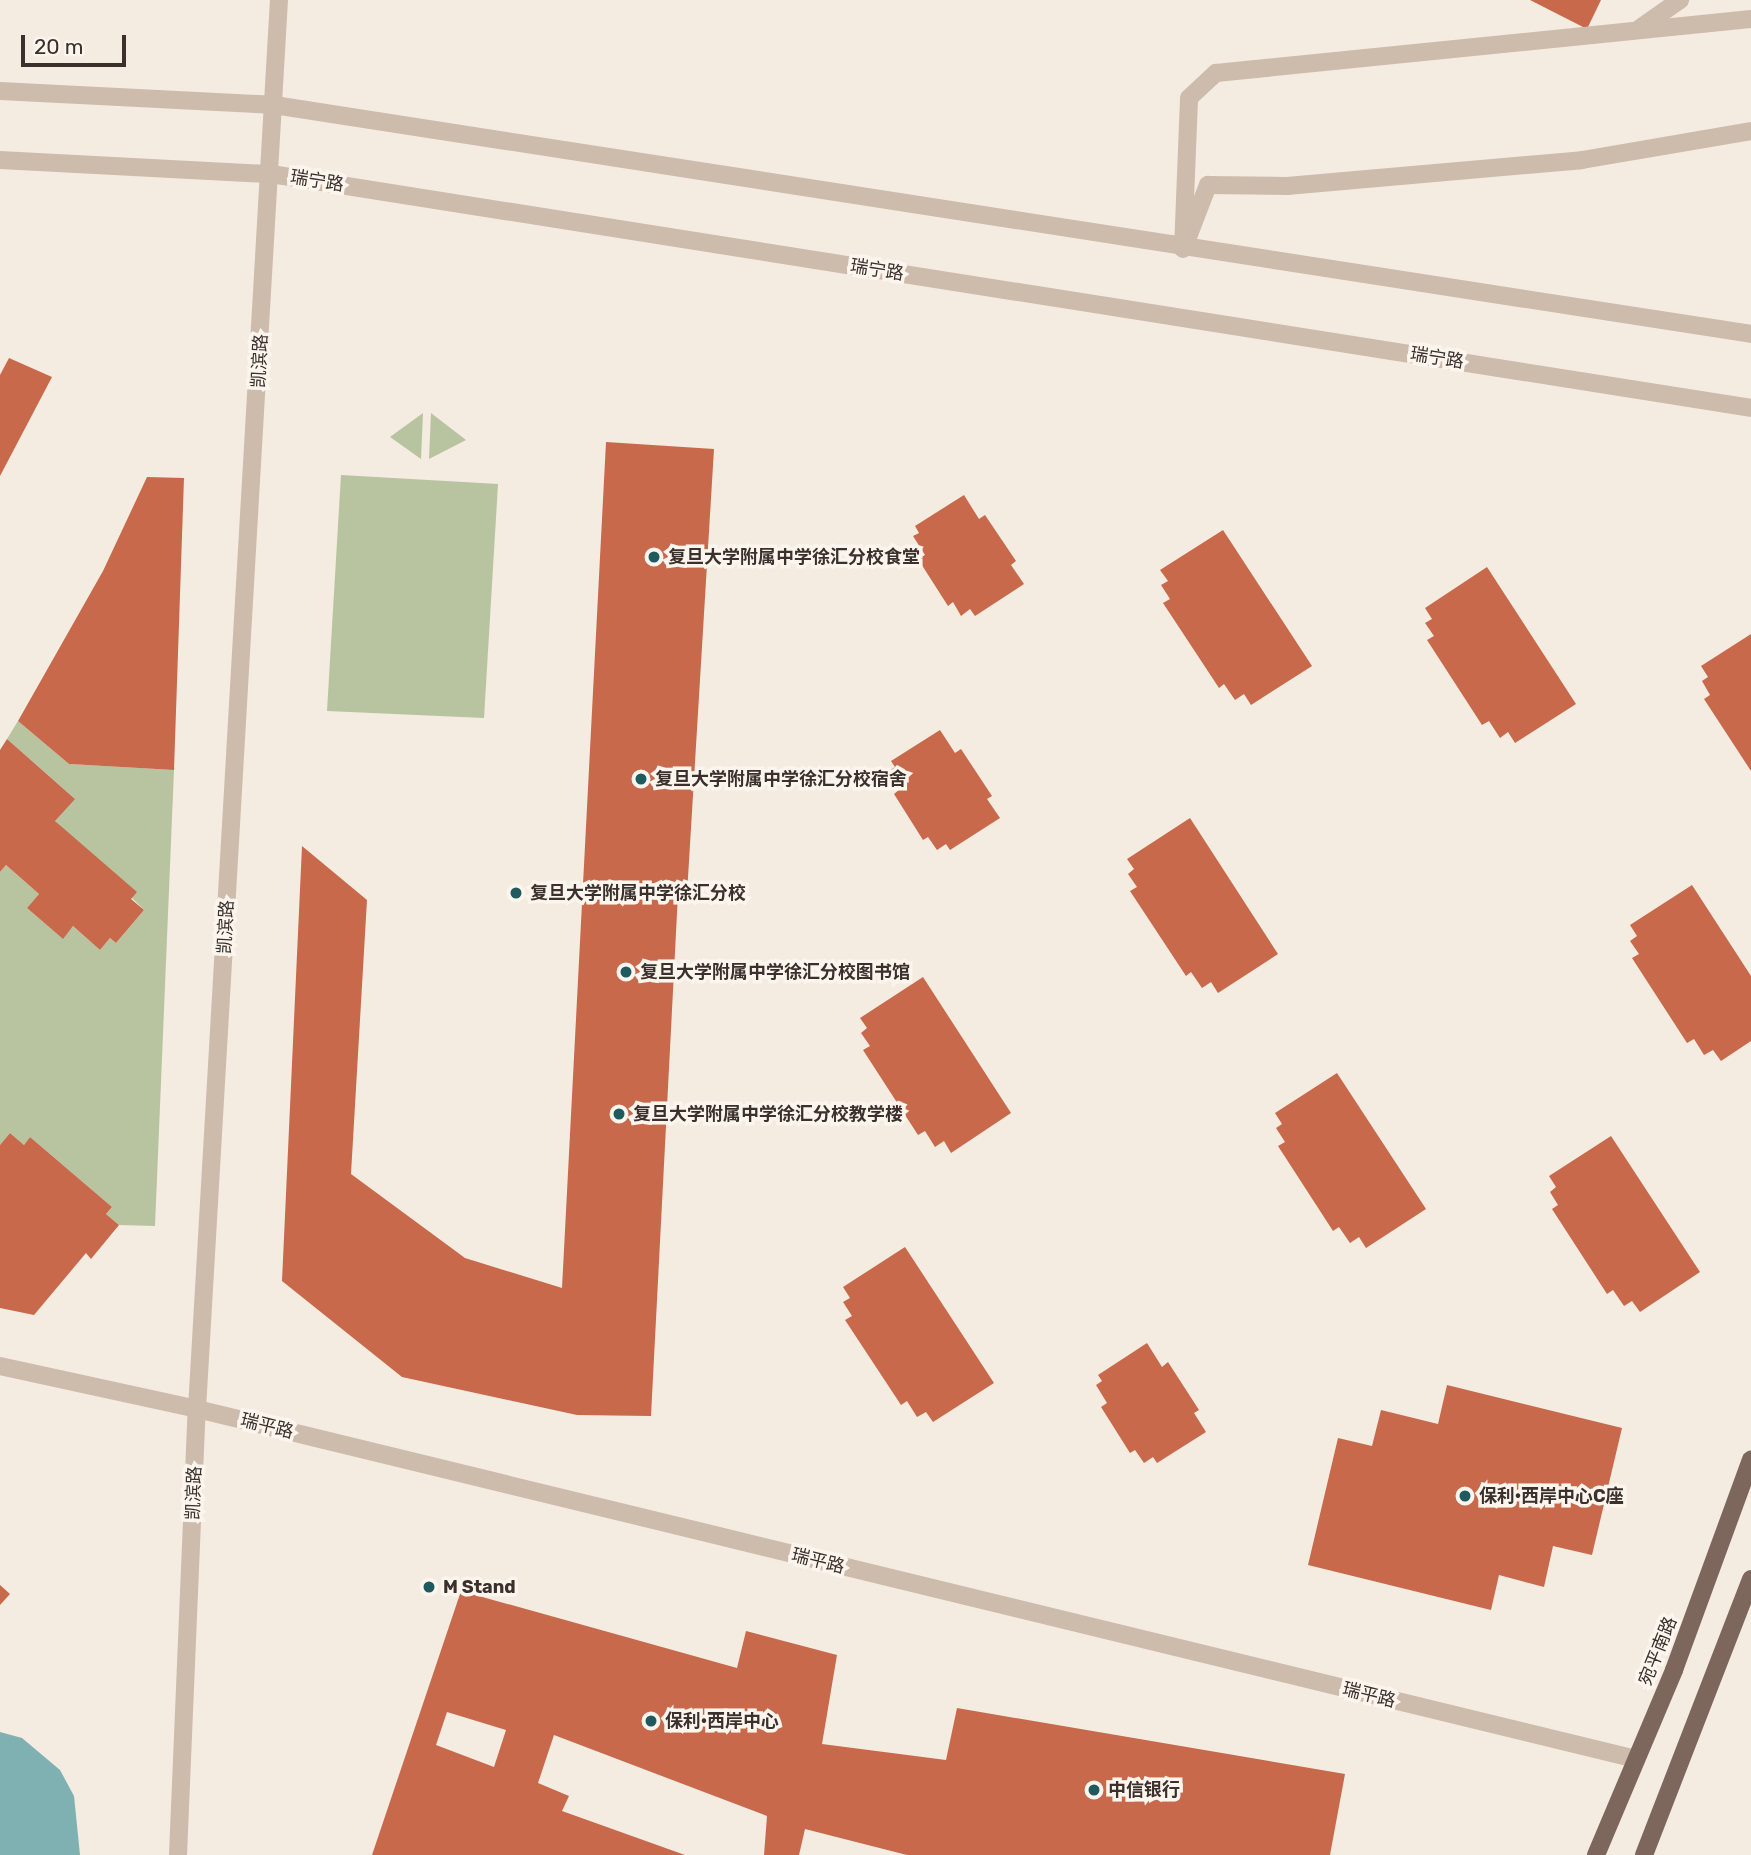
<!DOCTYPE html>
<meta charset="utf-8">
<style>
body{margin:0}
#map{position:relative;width:1751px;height:1855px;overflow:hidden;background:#f4ebe1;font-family:Rubik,"Noto Sans SC",sans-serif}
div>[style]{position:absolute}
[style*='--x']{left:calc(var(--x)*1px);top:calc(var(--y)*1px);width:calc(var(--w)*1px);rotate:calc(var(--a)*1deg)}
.green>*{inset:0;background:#b8c4a0}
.water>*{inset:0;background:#7fb0b2}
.building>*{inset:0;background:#c8694b}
.minor>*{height:18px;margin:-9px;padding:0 9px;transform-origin:9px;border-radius:9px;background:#cdbbac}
.major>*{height:18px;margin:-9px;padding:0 9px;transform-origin:9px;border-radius:9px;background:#7d675c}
.dots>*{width:19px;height:19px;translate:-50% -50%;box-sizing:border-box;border:4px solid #fbf5ee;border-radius:50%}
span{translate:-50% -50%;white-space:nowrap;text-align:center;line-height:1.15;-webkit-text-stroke:7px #fbf5ee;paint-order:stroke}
.street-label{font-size:18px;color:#3b302b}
.poi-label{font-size:18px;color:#3b302b;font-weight:700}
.left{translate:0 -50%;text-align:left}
.scale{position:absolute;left:21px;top:35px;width:105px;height:32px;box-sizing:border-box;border:4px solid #3b302b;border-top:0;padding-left:9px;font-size:21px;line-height:24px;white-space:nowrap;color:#3b302b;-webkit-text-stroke:5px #fbf5ee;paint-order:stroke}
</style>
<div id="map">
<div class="green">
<i style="clip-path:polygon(423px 413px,421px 459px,390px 437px)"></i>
<i style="clip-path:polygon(431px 413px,466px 440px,429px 459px)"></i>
<i style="clip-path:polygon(341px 475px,498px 484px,484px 718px,327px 711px)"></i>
<i style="clip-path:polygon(18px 721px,69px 764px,174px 770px,155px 1226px,119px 1225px,106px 1214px,112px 1207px,30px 1137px,24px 1145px,10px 1133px,0 1145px,0 872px,6px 865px,39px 894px,27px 908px,62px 938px,73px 926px,100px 950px,110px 938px,116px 943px,144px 910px,55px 821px,74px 798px,7px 739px)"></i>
</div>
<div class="water">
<i style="clip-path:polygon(0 1732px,22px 1738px,60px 1770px,74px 1796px,80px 1855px,0 1855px)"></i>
</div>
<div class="building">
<i style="clip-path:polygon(1530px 0,1601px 0,1587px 29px)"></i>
<i style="clip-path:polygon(9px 358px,52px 377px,0 476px,0 375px)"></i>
<i style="clip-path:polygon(606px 442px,714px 449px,687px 894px,678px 894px,651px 1416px,577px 1415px,402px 1377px,282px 1281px,302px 846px,367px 900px,351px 1174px,465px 1258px,562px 1288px)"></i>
<i style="clip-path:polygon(147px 477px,184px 478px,174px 770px,69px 764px,18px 721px,103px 571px)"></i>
<i style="clip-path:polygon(964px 495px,979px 519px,985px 515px,1016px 561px,1011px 565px,1024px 584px,975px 616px,970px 609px,961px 616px,953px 602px,948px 606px,918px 559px,925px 555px,913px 536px,919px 533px,915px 526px)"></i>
<i style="clip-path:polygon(1223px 530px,1312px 666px,1251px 705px,1244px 694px,1235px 700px,1224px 684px,1219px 688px,1163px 603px,1170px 599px,1161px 585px,1168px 581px,1160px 570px)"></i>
<i style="clip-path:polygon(1487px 567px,1576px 704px,1515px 743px,1508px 732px,1500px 738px,1489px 721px,1482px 725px,1427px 640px,1434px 636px,1425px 623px,1432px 619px,1425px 608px)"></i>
<i style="clip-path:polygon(1751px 634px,1751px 771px,1704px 699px,1710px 695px,1702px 681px,1708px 677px,1701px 666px)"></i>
<i style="clip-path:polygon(940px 730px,955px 753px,961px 749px,992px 796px,987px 799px,1000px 818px,950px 850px,946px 844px,937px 850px,928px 837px,923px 840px,894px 794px,900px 789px,889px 771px,895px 767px,891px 761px)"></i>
<i style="clip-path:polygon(7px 739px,75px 799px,55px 821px,137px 892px,131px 899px,144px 910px,116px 943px,110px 938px,100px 950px,73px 926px,63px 939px,27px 908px,39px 894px,6px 865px,0 872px,0 750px)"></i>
<i style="clip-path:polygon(1190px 818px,1278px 954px,1218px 993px,1211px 982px,1202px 988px,1191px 972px,1186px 976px,1130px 891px,1137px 887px,1128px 874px,1134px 869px,1127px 859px)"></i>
<i style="clip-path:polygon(1692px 885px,1751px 976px,1751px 1041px,1721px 1061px,1713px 1050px,1704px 1055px,1694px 1039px,1687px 1043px,1632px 958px,1639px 954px,1630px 941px,1637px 936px,1630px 925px)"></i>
<i style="clip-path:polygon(923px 977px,1011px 1113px,951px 1153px,944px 1141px,935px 1147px,925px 1131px,918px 1135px,863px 1050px,870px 1046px,861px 1033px,867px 1028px,860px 1018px)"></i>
<i style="clip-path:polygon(1337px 1073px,1426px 1209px,1366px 1248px,1359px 1237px,1350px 1243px,1339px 1227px,1333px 1231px,1278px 1146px,1285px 1142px,1276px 1128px,1282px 1124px,1275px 1113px)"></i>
<i style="clip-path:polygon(10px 1133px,24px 1145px,30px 1137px,112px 1207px,106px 1214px,119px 1225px,91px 1259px,86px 1253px,34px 1315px,0 1308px,0 1145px)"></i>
<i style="clip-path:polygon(1611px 1136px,1700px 1272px,1640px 1312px,1632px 1301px,1624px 1306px,1613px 1290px,1607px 1294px,1552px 1209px,1558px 1205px,1550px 1192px,1556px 1187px,1549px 1176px)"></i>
<i style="clip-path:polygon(905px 1247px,994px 1383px,933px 1422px,926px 1412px,917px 1417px,907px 1401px,901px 1405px,845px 1320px,852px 1316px,843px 1302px,850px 1298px,843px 1287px)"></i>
<i style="clip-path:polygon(1147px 1343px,1162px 1367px,1168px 1362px,1199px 1410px,1194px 1413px,1206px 1432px,1157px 1463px,1153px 1457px,1144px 1463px,1135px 1450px,1130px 1453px,1101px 1407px,1107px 1403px,1096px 1385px,1102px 1381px,1098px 1375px)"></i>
<i style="clip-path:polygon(1447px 1385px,1622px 1428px,1592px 1555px,1553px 1546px,1544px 1587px,1499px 1575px,1491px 1610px,1308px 1565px,1338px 1438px,1372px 1446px,1381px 1410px,1438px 1424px)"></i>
<i style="clip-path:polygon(0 1585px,10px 1594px,0 1605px)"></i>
<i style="clip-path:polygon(evenodd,461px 1591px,737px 1668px,746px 1631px,837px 1655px,822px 1744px,946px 1760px,957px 1708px,1345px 1774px,1330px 1855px,907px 1855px,805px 1829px,799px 1855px,764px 1855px,767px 1816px,554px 1735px,538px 1783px,569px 1796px,562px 1811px,685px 1855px,372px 1855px,461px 1591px,447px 1712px,506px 1730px,494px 1767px,436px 1745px,447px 1712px)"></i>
</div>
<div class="minor">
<i style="--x:1640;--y:28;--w:49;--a:-35"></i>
<i style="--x:0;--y:91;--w:274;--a:2.9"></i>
<i style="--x:274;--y:105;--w:1495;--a:8.81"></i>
<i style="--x:0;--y:160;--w:271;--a:3"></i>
<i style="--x:271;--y:174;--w:1498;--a:8.98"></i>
<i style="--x:1188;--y:237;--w:56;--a:-69"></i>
<i style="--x:1208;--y:185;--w:79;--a:0.7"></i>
<i style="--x:1287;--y:186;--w:296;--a:-5"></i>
<i style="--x:1582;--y:160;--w:171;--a:-9.7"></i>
<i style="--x:1183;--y:249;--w:151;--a:-87.7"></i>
<i style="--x:1189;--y:98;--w:37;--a:-43"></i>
<i style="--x:1216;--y:73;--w:538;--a:-5.76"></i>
<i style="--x:0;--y:1366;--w:202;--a:12.3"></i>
<i style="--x:197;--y:1409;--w:1481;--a:13.67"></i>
<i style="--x:178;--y:1855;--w:446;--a:-87.6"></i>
<i style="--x:197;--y:1409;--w:1411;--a:-86.67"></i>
</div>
<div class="major">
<i style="--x:1596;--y:1855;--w:201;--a:-67.1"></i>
<i style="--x:1674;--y:1670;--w:224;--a:-69.9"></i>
<i style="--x:1644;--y:1855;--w:296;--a:-68.8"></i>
</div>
<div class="dots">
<i style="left:654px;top:557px;background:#1f5a5e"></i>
<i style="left:641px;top:779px;background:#1f5a5e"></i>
<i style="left:516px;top:893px;background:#1f5a5e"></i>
<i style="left:626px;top:972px;background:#1f5a5e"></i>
<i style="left:619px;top:1114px;background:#1f5a5e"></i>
<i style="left:1465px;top:1496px;background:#1f5a5e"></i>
<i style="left:429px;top:1587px;background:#1f5a5e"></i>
<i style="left:651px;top:1721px;background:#1f5a5e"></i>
<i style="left:1094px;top:1790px;background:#1f5a5e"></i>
</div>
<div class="street-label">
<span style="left:317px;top:181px;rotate:9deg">瑞宁路</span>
<span style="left:877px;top:270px;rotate:9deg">瑞宁路</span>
<span style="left:1437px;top:358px;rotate:9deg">瑞宁路</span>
<span style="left:260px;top:361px;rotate:-87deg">凯滨路</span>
<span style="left:226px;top:927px;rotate:-87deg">凯滨路</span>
<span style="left:267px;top:1426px;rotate:14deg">瑞平路</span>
<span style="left:194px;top:1493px;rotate:-88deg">凯滨路</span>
<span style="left:818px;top:1561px;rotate:14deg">瑞平路</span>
<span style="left:1658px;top:1651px;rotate:-68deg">宛平南路</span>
<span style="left:1369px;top:1695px;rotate:14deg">瑞平路</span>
</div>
<div class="poi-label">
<span class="left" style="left:668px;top:557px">复旦大学附属中学徐汇分校食堂</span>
<span class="left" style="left:655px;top:779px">复旦大学附属中学徐汇分校宿舍</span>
<span class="left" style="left:530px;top:893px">复旦大学附属中学徐汇分校</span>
<span class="left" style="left:640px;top:972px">复旦大学附属中学徐汇分校图书馆</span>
<span class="left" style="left:633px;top:1114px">复旦大学附属中学徐汇分校教学楼</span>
<span class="left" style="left:1479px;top:1496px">保利·西岸中心C座</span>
<span class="left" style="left:443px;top:1587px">M Stand</span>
<span class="left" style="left:665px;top:1721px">保利·西岸中心</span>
<span class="left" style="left:1108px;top:1790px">中信银行</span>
</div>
<div class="scale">20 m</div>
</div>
